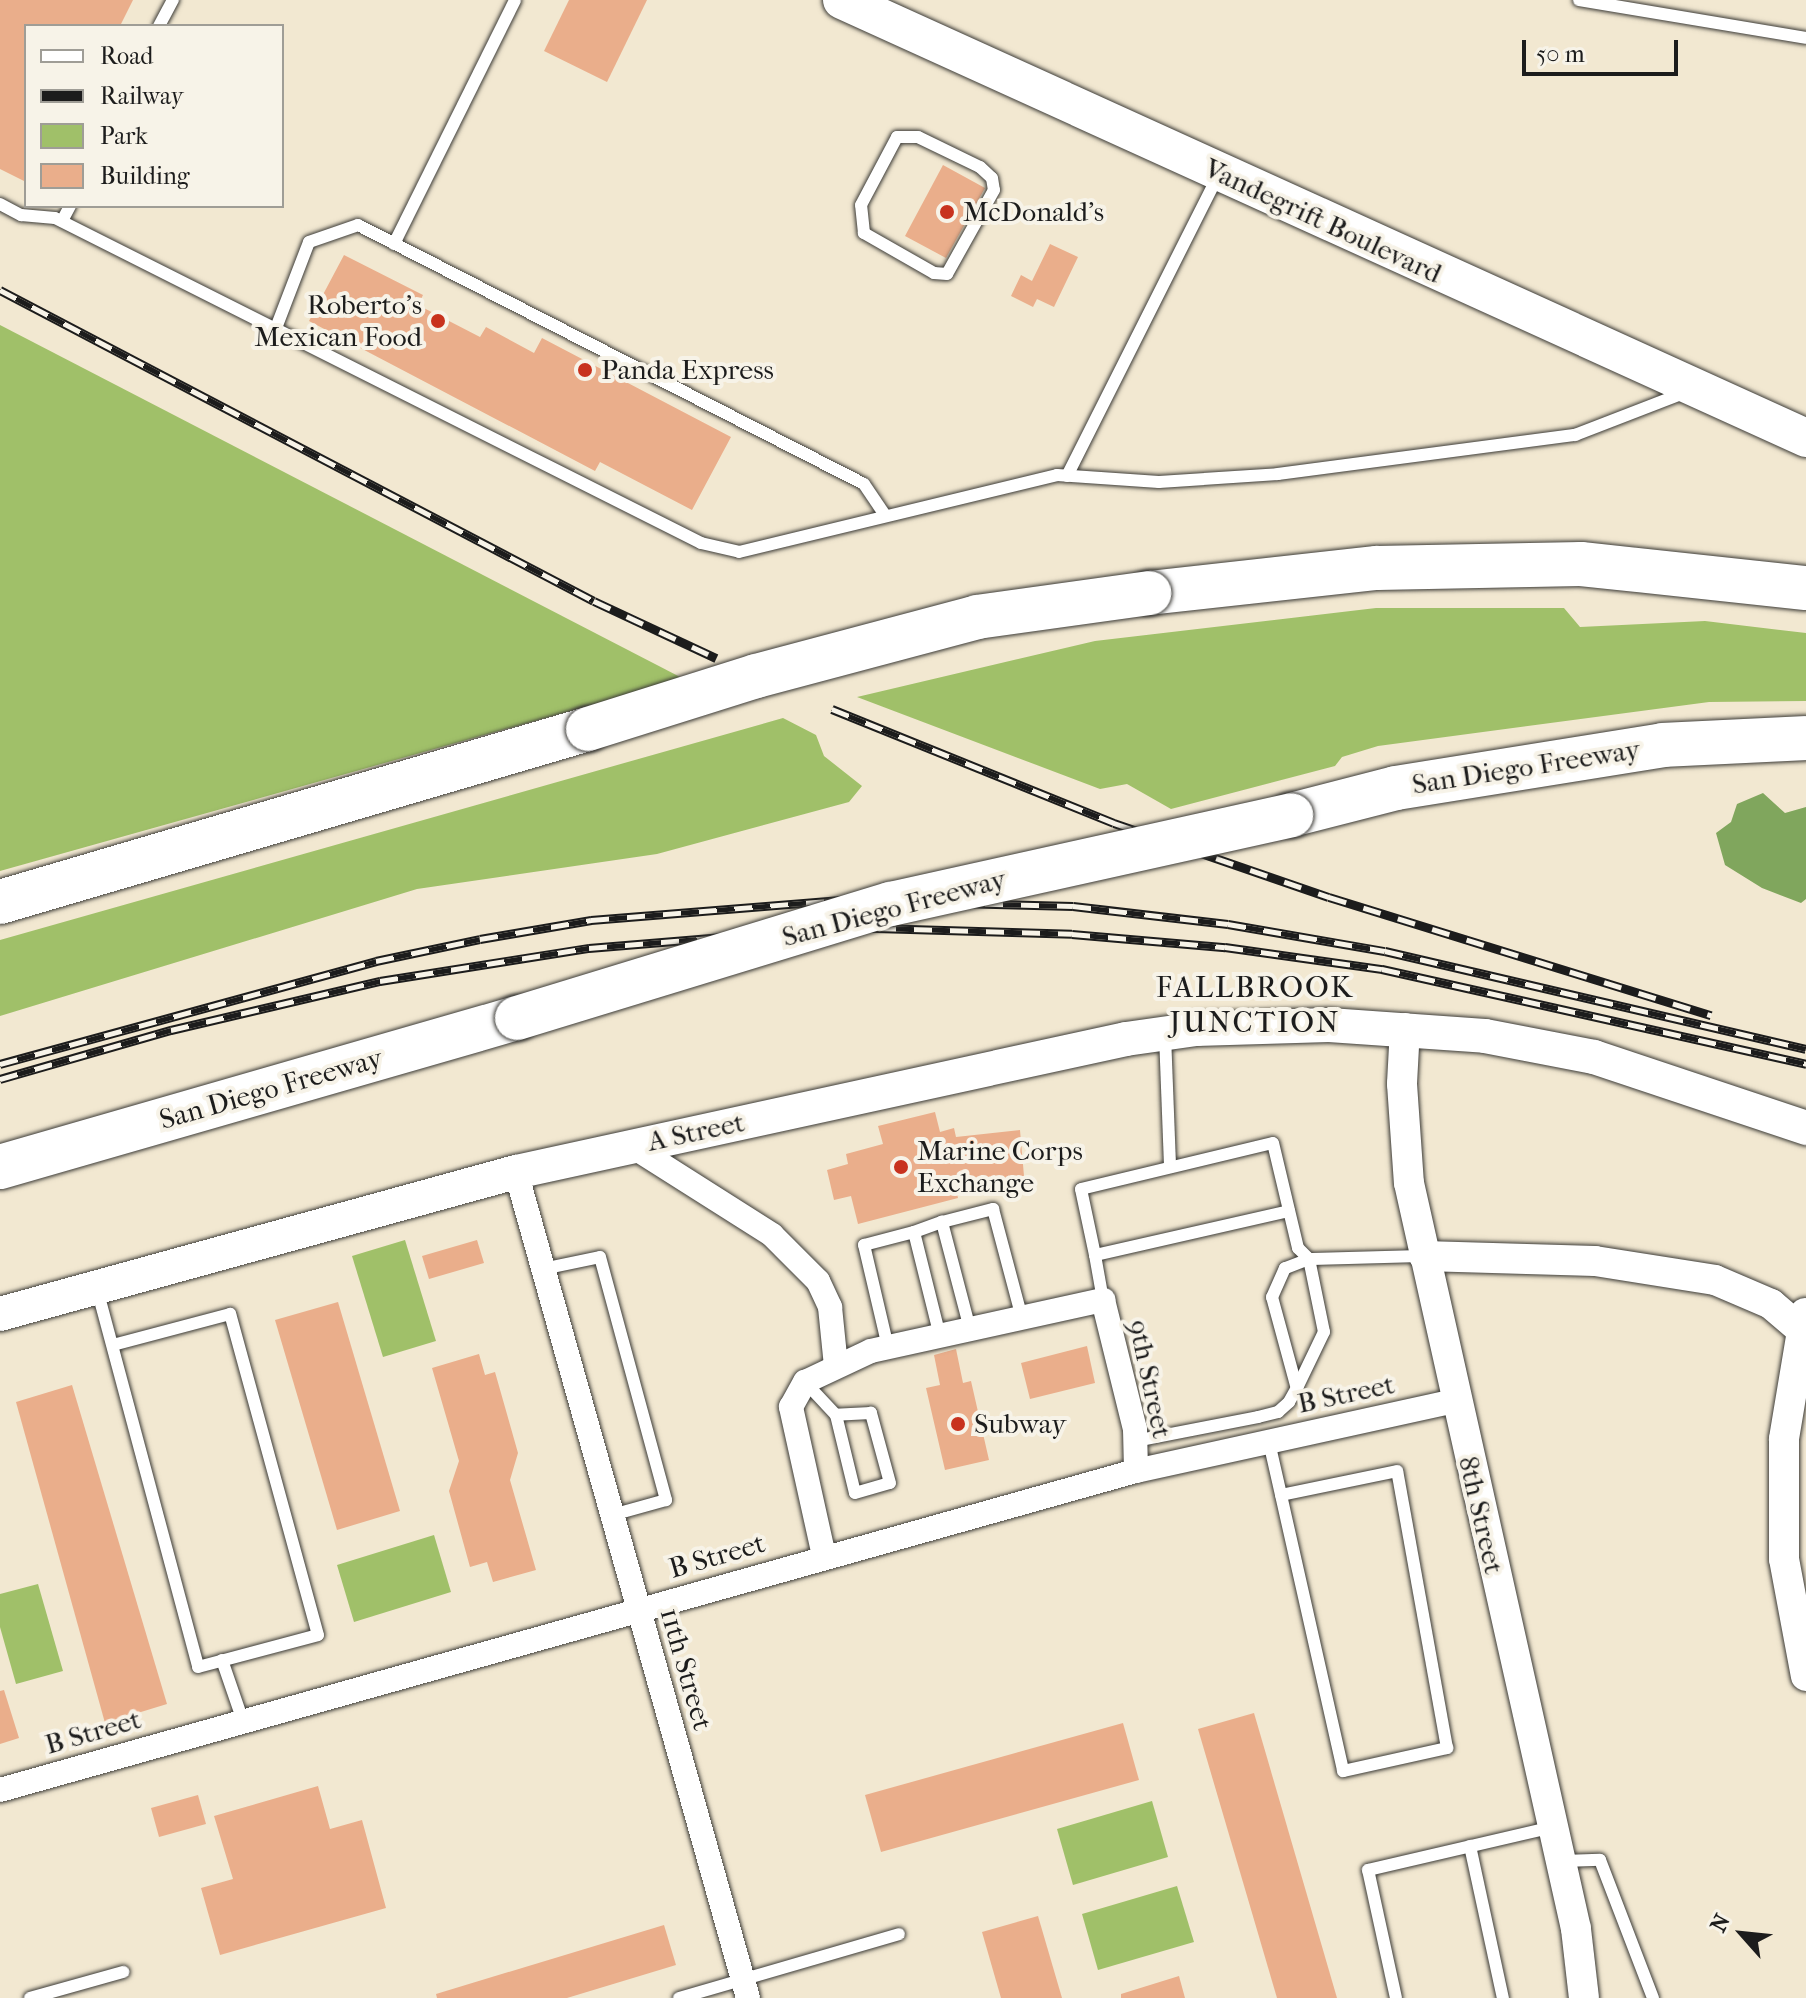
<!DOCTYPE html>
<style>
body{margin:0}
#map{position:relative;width:1806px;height:1998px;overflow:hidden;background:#f2e8d1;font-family:"IM FELL French Canon",serif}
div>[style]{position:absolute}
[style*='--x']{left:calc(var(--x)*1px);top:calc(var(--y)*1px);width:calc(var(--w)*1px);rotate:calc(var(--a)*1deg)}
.green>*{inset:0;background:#a0c069}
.forest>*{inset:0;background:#80a65d}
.building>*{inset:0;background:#eaae8b}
.roads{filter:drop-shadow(0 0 2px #3c3b37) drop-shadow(0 0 2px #3c3b37)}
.service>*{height:12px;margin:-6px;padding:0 6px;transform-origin:6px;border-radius:6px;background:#fff}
.minor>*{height:24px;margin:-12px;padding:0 12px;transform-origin:12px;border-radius:12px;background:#fff}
.tertiary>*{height:30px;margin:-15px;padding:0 15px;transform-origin:15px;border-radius:15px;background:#fff}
.secondary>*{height:34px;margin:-17px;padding:0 17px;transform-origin:17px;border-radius:17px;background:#fff}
.primary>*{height:38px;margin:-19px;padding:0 19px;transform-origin:19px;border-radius:19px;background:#fff}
.motorway>*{height:44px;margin:-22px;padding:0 22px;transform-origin:22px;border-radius:22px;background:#fff}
.rail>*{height:9px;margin-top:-4.5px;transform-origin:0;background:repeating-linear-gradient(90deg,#f7f3e8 0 18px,#1c1c1c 0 36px);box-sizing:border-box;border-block:2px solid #1c1c1c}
.bridges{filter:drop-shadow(0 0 2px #3c3b37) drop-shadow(0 0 2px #3c3b37)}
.motorway-bridge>*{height:44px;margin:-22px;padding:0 22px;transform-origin:22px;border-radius:22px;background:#fff}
.dots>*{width:22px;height:22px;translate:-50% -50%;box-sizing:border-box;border:4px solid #f7f3e8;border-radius:50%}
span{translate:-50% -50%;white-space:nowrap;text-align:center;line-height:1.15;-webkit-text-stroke:8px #f7f3e8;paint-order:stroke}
.poi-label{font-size:28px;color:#1c1c1c}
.left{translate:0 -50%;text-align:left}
.right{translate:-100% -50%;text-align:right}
.street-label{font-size:28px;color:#1c1c1c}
.neighbourhood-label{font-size:30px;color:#1c1c1c;letter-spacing:2px}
.legend{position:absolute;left:24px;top:24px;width:260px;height:184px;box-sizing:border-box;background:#f7f3e8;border:2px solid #9f9d96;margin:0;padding:10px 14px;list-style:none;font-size:24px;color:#1c1c1c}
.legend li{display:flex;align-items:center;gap:16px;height:40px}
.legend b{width:40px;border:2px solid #9f9d96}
.north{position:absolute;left:1702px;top:1894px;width:80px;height:80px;-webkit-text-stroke:6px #f7f3e8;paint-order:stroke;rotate:297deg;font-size:22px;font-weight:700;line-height:32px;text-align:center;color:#1c1c1c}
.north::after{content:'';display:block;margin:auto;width:28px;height:36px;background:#1c1c1c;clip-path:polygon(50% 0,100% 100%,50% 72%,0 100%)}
.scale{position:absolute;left:1522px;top:40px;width:156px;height:36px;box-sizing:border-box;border:4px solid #1c1c1c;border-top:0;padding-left:10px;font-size:24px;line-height:28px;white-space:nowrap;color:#1c1c1c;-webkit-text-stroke:6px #f7f3e8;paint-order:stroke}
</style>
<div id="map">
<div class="green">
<i style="clip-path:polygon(0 325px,684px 679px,0 871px)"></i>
<i style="clip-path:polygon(1376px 608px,1564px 608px,1580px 627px,1705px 621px,1806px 633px,1806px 701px,1709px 702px,1378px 746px,1342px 757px,1335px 766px,1171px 809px,1127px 784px,1100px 789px,857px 697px,1095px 641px)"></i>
<i style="clip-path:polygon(783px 718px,816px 735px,824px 756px,862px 786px,849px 802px,657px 854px,417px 889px,0 1016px,0 940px)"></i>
<i style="clip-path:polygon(405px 1240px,436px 1341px,383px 1357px,352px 1256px)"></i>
<i style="clip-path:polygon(434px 1535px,451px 1592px,354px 1622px,337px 1565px)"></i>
<i style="clip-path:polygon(38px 1584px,63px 1671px,16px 1684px,0 1627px,0 1594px)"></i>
<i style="clip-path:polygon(1152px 1801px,1168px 1857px,1073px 1885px,1057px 1829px)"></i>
<i style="clip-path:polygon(1177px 1886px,1194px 1942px,1098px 1970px,1082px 1914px)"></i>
</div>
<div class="forest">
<i style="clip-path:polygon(1763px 793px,1785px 813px,1806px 807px,1806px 899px,1801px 903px,1762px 888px,1725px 865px,1716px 833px,1731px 822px,1737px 804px)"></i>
</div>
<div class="building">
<i style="clip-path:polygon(0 0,133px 0,120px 26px,26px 26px,26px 182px,0 169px)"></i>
<i style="clip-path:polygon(569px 0,647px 0,607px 82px,544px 51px)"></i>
<i style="clip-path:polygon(943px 165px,985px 188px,946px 258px,905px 236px)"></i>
<i style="clip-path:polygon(1050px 244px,1078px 257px,1054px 307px,1037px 299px,1033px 307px,1011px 296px,1021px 275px,1032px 281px)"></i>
<i style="clip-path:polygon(344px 255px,423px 295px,418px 305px,480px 337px,486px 327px,534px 353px,542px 338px,731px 437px,692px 510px,600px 462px,595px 471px,309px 321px)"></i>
<i style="clip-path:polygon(935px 1112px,940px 1132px,954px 1128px,956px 1137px,1020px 1130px,1024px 1176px,955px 1184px,958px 1198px,858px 1224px,851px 1196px,834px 1200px,827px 1170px,848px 1164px,846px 1154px,883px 1144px,878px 1126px)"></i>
<i style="clip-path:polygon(477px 1240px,484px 1263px,429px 1279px,422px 1256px)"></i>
<i style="clip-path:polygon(338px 1302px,400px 1511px,337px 1530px,275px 1320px)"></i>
<i style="clip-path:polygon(1087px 1346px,1095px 1383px,1030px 1399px,1021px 1363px)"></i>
<i style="clip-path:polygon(956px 1349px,963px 1383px,971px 1381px,989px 1460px,945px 1470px,926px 1388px,940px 1385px,934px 1355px)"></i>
<i style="clip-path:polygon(479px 1354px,485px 1375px,495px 1372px,518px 1453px,510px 1480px,536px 1570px,493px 1582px,487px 1562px,470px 1567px,449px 1491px,459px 1461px,432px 1368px)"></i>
<i style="clip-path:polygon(72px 1385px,167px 1704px,105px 1723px,16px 1402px)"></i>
<i style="clip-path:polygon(4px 1690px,19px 1738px,0 1744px,0 1691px)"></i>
<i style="clip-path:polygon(1254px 1713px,1337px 1998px,1277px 1998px,1198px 1729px)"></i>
<i style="clip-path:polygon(1123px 1723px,1139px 1780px,881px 1852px,865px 1795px)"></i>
<i style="clip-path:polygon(318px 1786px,330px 1829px,362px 1820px,386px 1908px,220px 1955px,201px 1888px,233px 1879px,214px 1816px)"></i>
<i style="clip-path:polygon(198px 1795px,206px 1824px,159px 1837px,151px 1808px)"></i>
<i style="clip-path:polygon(1038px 1916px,1062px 1998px,1001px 1998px,982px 1932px)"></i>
<i style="clip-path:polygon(664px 1925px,676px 1965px,567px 1998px,437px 1998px,436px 1994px)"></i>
<i style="clip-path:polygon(1179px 1976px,1185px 1998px,1121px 1998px,1121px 1994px)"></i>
</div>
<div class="roads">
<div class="service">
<i style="--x:1579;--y:0;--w:230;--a:9.5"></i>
<i style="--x:159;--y:26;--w:30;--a:-62"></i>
<i style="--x:897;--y:137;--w:21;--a:0"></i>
<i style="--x:918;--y:137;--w:69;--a:25.8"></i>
<i style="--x:980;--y:167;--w:16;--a:43"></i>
<i style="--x:992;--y:178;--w:12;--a:81"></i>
<i style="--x:994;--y:190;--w:96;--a:119.2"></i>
<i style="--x:947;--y:274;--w:13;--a:-176"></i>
<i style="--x:934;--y:273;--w:81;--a:-150.3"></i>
<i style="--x:864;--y:233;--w:28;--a:-96"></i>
<i style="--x:861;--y:205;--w:77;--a:-62.1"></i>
<i style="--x:0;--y:204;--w:24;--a:28"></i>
<i style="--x:21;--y:215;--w:34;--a:5"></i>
<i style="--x:55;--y:218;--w:723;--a:26.71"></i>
<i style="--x:701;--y:543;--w:39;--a:13"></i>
<i style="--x:739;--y:552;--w:327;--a:-13.6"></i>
<i style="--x:1057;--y:475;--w:102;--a:3.9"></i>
<i style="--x:1159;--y:482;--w:119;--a:-3.8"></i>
<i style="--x:1278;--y:474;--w:300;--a:-7.5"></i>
<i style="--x:1575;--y:435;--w:117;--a:-21.1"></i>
<i style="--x:62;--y:221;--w:17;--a:-62"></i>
<i style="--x:394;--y:244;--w:272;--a:-63.6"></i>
<i style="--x:276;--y:328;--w:92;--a:-69"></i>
<i style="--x:309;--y:242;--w:52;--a:-19.1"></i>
<i style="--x:358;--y:225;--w:568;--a:27.11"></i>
<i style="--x:864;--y:484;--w:37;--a:56"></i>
<i style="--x:1067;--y:476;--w:336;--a:-63.3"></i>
<i style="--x:1165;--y:1035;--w:132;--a:87.8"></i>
<i style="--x:1289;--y:1211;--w:199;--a:167.2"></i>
<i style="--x:1095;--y:1255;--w:67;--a:-102"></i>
<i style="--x:1081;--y:1189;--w:197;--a:-13.5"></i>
<i style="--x:1273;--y:1143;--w:108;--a:76.6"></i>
<i style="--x:1298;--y:1248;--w:16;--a:45"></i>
<i style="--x:1309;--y:1259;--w:115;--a:-1.5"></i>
<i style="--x:914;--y:1232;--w:30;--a:-20"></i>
<i style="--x:1095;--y:1255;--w:46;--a:79.9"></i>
<i style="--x:543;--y:1269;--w:58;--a:-11.9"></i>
<i style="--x:600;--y:1257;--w:252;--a:74.8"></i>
<i style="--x:666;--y:1500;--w:56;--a:164.5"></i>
<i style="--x:97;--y:1289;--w:391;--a:75"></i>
<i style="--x:198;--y:1667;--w:124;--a:-14.9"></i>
<i style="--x:318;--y:1635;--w:333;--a:-105.3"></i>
<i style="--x:230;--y:1314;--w:121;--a:165.2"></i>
<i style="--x:970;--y:1329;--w:111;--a:-104.7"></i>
<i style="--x:942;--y:1222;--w:53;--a:-14.3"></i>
<i style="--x:993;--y:1209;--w:113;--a:75.1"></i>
<i style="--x:888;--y:1347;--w:105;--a:-103.2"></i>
<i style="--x:864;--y:1245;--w:52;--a:-14.6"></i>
<i style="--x:914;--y:1232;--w:107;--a:76"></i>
<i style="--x:805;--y:1382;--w:45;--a:46.8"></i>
<i style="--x:836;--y:1415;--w:80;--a:76.3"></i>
<i style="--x:855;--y:1493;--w:36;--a:-16"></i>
<i style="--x:890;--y:1483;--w:73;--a:-105.2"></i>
<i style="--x:871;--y:1413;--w:35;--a:177"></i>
<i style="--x:1135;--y:1441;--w:125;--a:-11"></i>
<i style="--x:1258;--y:1417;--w:21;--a:-14"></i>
<i style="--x:1278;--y:1412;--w:15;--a:-42"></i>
<i style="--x:1289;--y:1402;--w:18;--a:-61"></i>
<i style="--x:1298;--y:1386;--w:60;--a:-64.3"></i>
<i style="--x:1324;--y:1332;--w:75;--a:-101.6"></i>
<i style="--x:1309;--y:1259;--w:26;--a:159"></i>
<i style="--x:1285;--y:1268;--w:32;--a:114"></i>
<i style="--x:1272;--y:1297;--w:95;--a:74.8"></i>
<i style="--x:1269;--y:1442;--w:54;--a:77.2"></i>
<i style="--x:1281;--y:1495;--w:283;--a:77.3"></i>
<i style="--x:1343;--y:1771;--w:107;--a:-12.5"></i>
<i style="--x:1447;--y:1748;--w:281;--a:-100.2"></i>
<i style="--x:1397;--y:1471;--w:118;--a:168.3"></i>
<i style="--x:222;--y:1660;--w:65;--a:71"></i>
<i style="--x:1470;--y:1846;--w:156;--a:77.8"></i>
<i style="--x:1563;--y:1861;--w:37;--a:-2"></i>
<i style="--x:1600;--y:1860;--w:148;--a:69"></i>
<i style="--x:30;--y:1998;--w:97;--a:-15.6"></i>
<i style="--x:679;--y:1998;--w:229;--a:-16.2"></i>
<i style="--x:1396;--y:1998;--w:131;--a:-102.3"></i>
<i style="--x:1368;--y:1870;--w:190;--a:-13.1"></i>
</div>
<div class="minor">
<i style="--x:632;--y:1146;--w:166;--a:32.4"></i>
<i style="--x:772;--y:1235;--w:65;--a:45"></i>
<i style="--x:818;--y:1281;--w:29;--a:65"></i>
<i style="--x:830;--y:1307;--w:59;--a:84.2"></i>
<i style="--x:516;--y:1172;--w:858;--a:74.31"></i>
<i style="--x:824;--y:1556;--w:153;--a:-102.5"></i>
<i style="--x:791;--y:1407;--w:29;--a:-61"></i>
<i style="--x:805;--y:1382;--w:73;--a:-25.2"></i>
<i style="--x:871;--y:1351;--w:238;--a:-12.4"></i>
<i style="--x:1103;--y:1300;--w:133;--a:76.1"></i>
<i style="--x:1135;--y:1429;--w:42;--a:88.6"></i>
<i style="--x:0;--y:1790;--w:1180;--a:-15.69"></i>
<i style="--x:1136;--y:1471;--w:327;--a:-12.4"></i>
</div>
<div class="tertiary">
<i style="--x:1405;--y:1028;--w:56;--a:93.1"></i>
<i style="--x:1402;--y:1084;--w:99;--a:86"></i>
<i style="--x:1409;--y:1183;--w:764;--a:77.38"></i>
<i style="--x:1576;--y:1929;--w:69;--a:83.4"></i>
<i style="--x:1424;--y:1256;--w:171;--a:1.7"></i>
<i style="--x:1595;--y:1261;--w:121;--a:9"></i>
<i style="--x:1715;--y:1280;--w:61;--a:23.2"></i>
<i style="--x:1771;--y:1304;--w:46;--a:40.6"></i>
<i style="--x:1805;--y:1313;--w:128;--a:99.5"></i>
<i style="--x:1784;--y:1439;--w:120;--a:90"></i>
<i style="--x:1784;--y:1559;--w:119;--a:79.4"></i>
</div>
<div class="secondary">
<i style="--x:0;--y:1314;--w:535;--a:-15.39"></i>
<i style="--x:516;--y:1172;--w:624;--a:-12.3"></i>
<i style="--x:1126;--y:1039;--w:71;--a:-8.1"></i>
<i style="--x:1196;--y:1029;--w:133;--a:-1.7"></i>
<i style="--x:1329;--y:1025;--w:156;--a:4"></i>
<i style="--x:1485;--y:1036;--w:111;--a:10.9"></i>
<i style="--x:1594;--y:1057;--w:224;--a:18.5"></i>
</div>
<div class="primary">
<i style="--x:842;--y:0;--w:1059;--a:24.43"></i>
</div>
<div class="motorway">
<i style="--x:1149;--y:593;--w:229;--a:-6.3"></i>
<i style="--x:1377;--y:568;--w:204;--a:-1.1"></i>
<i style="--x:1581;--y:564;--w:226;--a:6.1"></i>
<i style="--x:1291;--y:815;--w:108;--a:-14.4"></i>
<i style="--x:1396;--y:788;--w:270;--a:-9.1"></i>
<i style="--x:1663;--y:745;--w:143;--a:-2.8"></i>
<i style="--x:0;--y:902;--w:613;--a:-16.39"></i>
<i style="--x:0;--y:1167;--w:538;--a:-16.08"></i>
</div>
</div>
<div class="rail">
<i style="--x:0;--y:290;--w:670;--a:27.64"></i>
<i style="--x:594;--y:601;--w:135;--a:25"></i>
<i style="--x:832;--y:709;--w:304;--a:22"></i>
<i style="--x:1114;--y:823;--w:227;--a:19"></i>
<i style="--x:1329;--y:897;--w:400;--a:17.2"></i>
<i style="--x:0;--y:1064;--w:390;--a:-15.3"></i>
<i style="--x:376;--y:961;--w:106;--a:-11.9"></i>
<i style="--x:480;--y:939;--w:113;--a:-9.7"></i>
<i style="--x:591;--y:920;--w:251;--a:-4.6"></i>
<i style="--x:841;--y:900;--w:232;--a:1.5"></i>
<i style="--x:1073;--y:906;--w:156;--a:6.6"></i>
<i style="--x:1228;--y:924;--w:159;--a:9.8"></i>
<i style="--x:1385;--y:951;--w:432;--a:13.1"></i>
<i style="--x:0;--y:1079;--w:178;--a:-16"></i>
<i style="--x:171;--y:1030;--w:215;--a:-13.2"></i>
<i style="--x:380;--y:981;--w:212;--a:-9"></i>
<i style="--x:589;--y:948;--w:254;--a:-4.7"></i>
<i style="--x:842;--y:927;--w:230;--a:1.7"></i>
<i style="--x:1072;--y:934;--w:154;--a:4.9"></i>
<i style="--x:1225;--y:947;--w:159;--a:8"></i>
<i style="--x:1382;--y:969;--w:435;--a:12.6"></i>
</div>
<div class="bridges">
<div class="motorway-bridge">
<i style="--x:588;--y:729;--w:176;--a:-17.5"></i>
<i style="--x:756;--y:676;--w:229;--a:-14.9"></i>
<i style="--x:977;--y:617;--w:174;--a:-7.9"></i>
<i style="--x:517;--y:1018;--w:391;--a:-17"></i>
<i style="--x:891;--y:904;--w:410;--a:-12.5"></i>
</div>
</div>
<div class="dots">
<i style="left:947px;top:212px;background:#c8321e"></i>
<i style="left:438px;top:321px;background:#c8321e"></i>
<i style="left:585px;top:370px;background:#c8321e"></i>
<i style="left:901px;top:1167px;background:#c8321e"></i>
<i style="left:958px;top:1424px;background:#c8321e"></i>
</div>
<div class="poi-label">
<span class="left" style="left:963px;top:212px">McDonald's</span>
<span class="right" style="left:422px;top:321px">Roberto's<br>Mexican Food</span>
<span class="left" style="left:601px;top:370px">Panda Express</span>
<span class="left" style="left:917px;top:1167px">Marine Corps<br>Exchange</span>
<span class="left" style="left:974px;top:1424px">Subway</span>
</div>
<div class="street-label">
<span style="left:1323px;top:221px;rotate:25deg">Vandegrift Boulevard</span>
<span style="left:1526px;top:767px;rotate:-9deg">San Diego Freeway</span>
<span style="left:894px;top:908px;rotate:-15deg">San Diego Freeway</span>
<span style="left:271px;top:1089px;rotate:-16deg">San Diego Freeway</span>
<span style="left:696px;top:1132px;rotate:-12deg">A Street</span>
<span style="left:1150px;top:1379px;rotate:78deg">9th Street</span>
<span style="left:1346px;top:1394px;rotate:-12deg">B Street</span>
<span style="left:1481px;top:1515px;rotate:77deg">8th Street</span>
<span style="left:717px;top:1556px;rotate:-16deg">B Street</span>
<span style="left:686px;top:1669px;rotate:74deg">11th Street</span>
<span style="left:93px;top:1732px;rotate:-16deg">B Street</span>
</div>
<div class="neighbourhood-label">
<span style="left:1255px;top:1005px">FALLBROOK<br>JUNCTION</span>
</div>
<ul class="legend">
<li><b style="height:10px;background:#fff"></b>Road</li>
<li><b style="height:10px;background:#1c1c1c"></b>Railway</li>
<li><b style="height:22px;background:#a0c069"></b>Park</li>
<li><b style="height:22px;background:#eaae8b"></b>Building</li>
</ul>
<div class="north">N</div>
<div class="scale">50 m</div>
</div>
